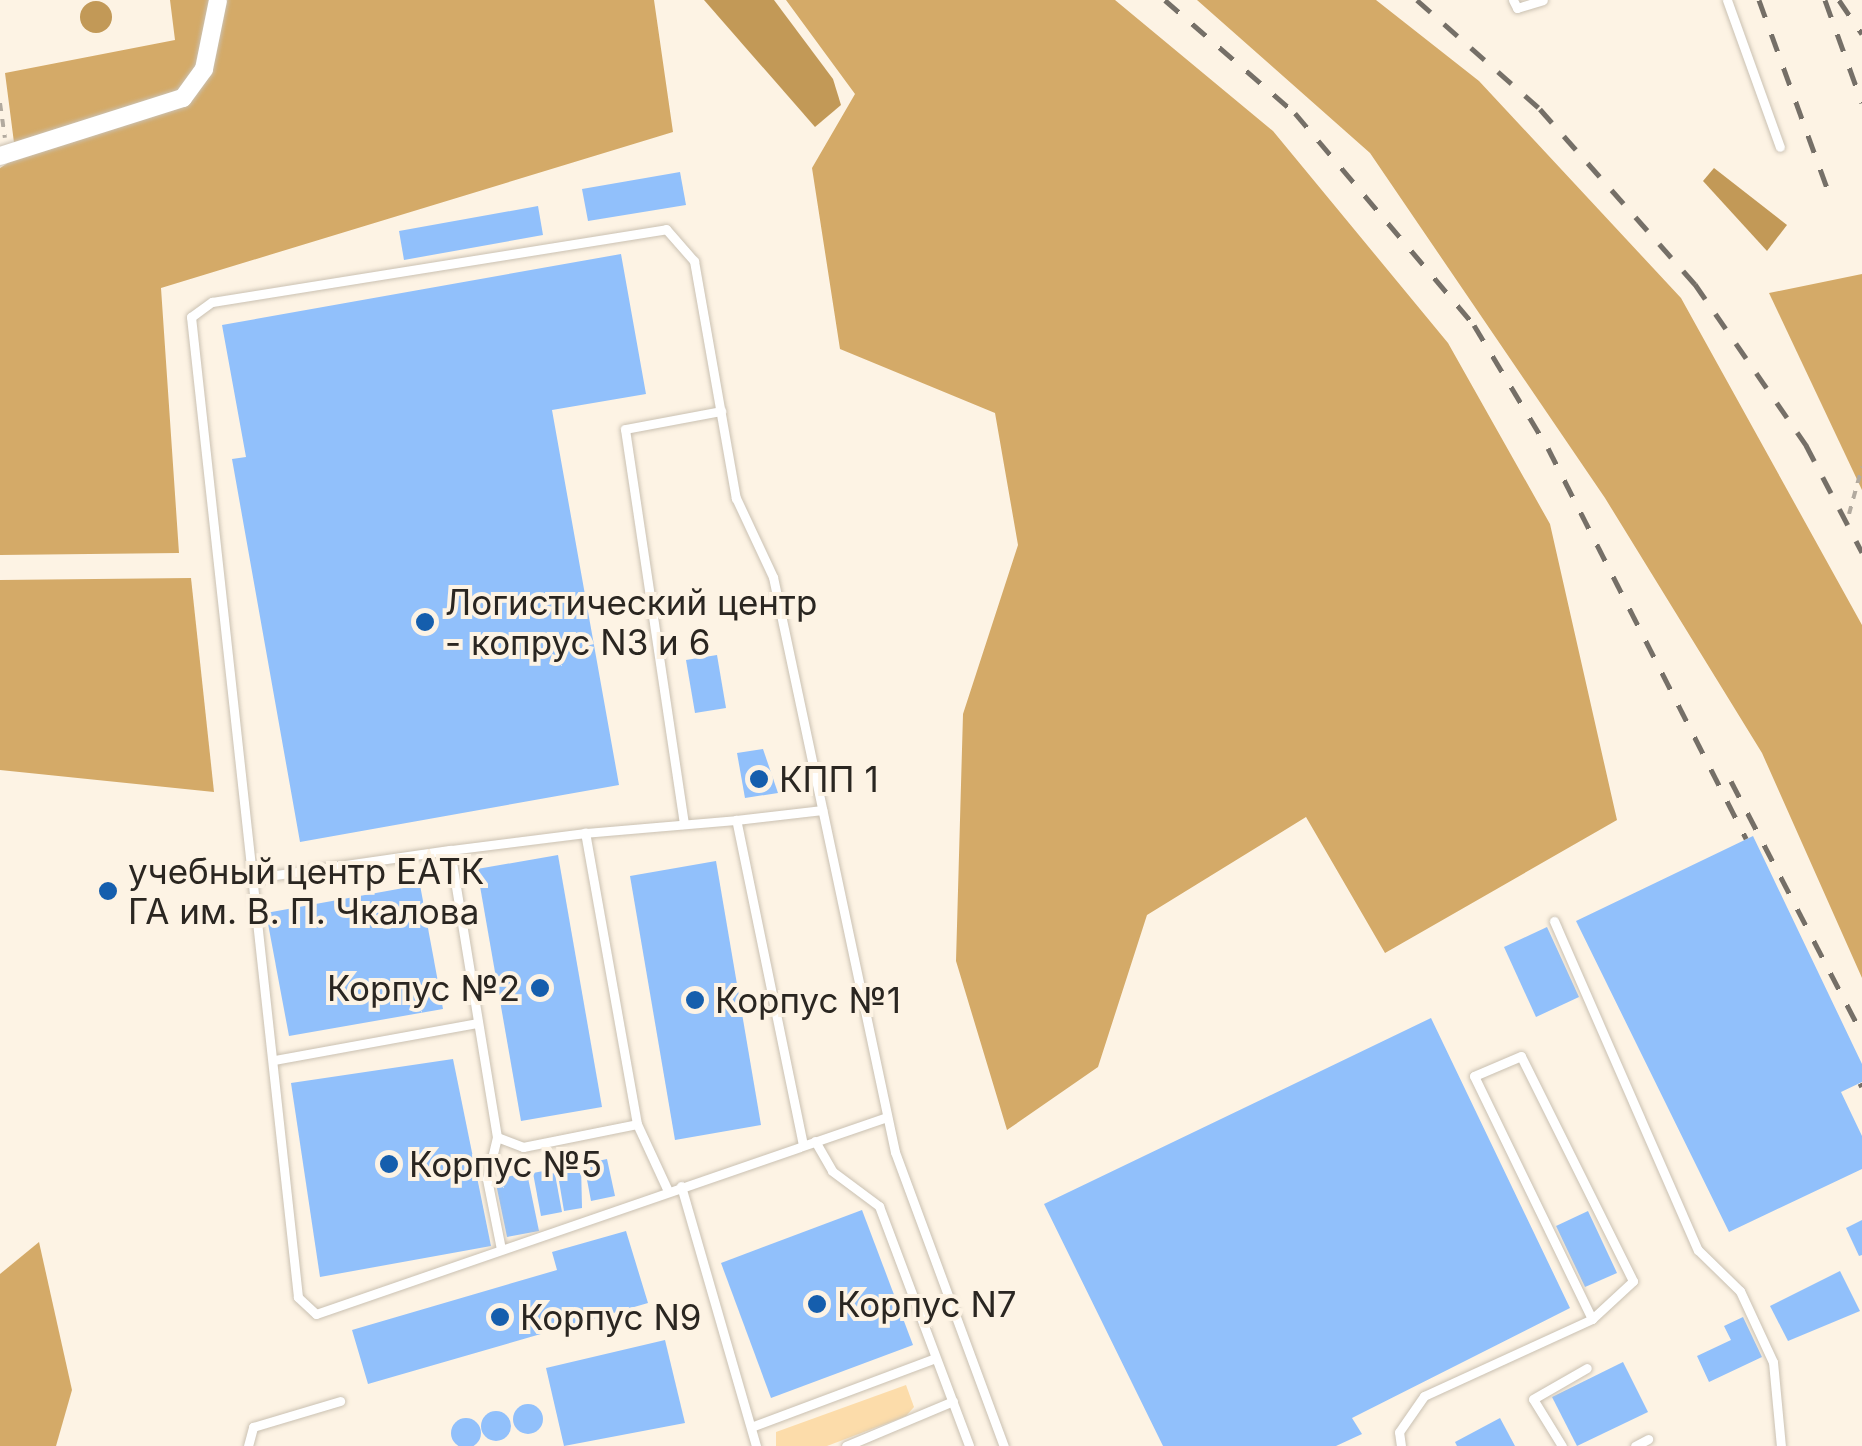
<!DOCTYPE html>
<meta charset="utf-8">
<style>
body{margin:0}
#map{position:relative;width:1862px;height:1446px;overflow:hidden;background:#fdf3e4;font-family:Inter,sans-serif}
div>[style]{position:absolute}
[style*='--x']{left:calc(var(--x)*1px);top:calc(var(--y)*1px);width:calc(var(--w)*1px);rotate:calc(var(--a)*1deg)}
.green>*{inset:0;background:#fcdcaa}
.forest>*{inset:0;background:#d4aa68}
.water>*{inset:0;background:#c29957}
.round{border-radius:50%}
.building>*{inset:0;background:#91c0fb}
.path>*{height:4px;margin-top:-2px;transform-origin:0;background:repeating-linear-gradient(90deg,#b2aa9f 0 8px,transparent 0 16px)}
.roads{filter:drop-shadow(0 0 2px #cac1b2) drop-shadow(0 0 2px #cac1b2)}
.lane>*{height:9px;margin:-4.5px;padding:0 4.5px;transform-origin:4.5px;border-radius:4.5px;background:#fff}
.street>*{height:18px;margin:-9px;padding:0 9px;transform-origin:9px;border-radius:9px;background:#fff}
.rail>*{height:5px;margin-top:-2.5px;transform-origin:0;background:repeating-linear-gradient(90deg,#756f67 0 18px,transparent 0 36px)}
.dots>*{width:28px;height:28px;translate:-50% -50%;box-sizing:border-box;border:5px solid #fdf3e4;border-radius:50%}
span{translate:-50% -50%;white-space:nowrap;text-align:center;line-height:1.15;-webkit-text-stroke:8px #fdf3e4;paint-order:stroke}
.poi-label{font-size:35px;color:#2a2621}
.left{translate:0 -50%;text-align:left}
.right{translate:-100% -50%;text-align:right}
</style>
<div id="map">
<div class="green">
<i style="clip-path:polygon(906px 1385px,914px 1407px,906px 1416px,827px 1446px,776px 1446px,776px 1432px)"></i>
</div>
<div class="forest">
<i style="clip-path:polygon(170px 0,654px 0,673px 132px,161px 288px,179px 553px,0 555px,0 168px,16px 158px,5px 73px,175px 40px)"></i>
<i style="clip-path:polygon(786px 0,1115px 0,1273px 131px,1448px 343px,1550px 524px,1617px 820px,1385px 953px,1306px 817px,1147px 915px,1098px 1067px,1007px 1130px,956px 961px,963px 714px,1018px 545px,995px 413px,840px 349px,812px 168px,855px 94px)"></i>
<i style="clip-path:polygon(1197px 0,1376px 0,1479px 81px,1681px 298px,1862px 625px,1862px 978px,1762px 753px,1605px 498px,1370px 153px)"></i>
<i style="clip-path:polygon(1862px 274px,1862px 490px,1769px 293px)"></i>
<i style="clip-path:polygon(191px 578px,214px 792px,0 770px,0 580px)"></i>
<i style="clip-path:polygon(39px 1242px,72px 1390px,56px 1446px,0 1446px,0 1274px)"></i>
</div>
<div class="water">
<i style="clip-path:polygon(704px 0,774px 0,833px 79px,841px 105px,815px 127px)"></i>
<i class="round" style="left:80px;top:1px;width:32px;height:32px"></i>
<i style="clip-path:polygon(1714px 168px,1787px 225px,1767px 251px,1703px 181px)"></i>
</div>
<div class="building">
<i style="clip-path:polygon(680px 172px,686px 205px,588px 221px,582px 189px)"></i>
<i style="clip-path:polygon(538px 206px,543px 235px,404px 260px,399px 231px)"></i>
<i style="clip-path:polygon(621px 254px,646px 394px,552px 410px,619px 785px,300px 842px,232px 459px,246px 457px,222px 325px)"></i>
<i style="clip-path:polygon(717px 655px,726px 708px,695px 713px,686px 660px)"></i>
<i style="clip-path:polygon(763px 749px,778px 793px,745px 798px,737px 753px)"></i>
<i style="clip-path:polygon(1753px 836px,1862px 1064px,1862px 1082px,1841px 1092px,1862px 1136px,1862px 1169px,1729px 1232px,1576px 921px)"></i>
<i style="clip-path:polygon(558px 855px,602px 1107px,521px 1121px,477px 869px)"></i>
<i style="clip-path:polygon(716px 861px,761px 1125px,675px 1140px,630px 876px)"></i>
<i style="clip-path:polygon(420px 885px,443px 1009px,289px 1036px,266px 913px)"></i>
<i style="clip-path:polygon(1547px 927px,1579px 997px,1536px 1017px,1504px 947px)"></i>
<i style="clip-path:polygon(1431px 1018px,1570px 1308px,1352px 1418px,1362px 1434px,1336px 1446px,1163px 1446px,1044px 1204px)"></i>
<i style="clip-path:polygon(453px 1059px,491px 1246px,320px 1277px,291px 1083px)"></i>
<i style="clip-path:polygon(607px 1159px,615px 1196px,591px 1201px,584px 1164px)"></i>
<i style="clip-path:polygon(581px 1164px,582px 1208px,564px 1211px,557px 1169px)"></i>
<i style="clip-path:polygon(554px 1169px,562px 1212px,541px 1216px,533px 1173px)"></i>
<i style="clip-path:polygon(527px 1173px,539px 1231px,507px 1237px,495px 1179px)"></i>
<i style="clip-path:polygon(862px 1210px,913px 1345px,771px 1398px,721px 1263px)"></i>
<i style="clip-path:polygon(1588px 1211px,1617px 1273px,1585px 1287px,1556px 1226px)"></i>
<i style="clip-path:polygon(1862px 1220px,1862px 1255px,1859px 1256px,1846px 1228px)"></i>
<i style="clip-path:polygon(626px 1231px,648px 1303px,368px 1384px,352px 1330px,557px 1270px,552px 1252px)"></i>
<i style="clip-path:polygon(1840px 1271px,1860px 1311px,1788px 1341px,1770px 1306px)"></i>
<i style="clip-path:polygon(1743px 1317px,1762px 1357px,1709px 1382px,1697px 1356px,1731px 1340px,1724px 1326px)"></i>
<i style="clip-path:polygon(665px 1340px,685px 1423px,564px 1446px,546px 1368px)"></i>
<i style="clip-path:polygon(1623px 1362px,1648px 1412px,1577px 1446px,1552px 1397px)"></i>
<i class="round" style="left:513px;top:1404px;width:30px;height:30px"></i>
<i class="round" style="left:481px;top:1411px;width:30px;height:30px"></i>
<i style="clip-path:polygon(1500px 1418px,1515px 1446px,1457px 1446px,1455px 1442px)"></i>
<i class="round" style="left:451px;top:1418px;width:30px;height:30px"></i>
</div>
<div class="path">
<i style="--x:0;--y:103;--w:35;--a:82"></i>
<i style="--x:1849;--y:514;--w:49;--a:-74.5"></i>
</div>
<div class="roads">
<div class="lane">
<i style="--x:1513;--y:0;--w:9;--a:63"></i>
<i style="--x:1517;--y:8;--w:27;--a:-17"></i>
<i style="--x:1727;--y:0;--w:156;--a:70.2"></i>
<i style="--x:684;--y:824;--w:399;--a:-98.5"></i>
<i style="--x:625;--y:429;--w:98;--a:-10.6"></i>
<i style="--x:585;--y:833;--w:136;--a:172.8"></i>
<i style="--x:450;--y:850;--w:291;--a:80.7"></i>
<i style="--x:497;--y:1137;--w:28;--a:21"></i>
<i style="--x:523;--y:1147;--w:116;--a:-11.4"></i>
<i style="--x:255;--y:878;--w:197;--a:-8.2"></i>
<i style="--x:1554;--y:921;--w:359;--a:66.4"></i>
<i style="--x:1698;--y:1250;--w:59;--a:44.3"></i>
<i style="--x:1740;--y:1291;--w:78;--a:65.1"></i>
<i style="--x:1773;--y:1362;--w:84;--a:84.6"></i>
<i style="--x:274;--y:1060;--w:207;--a:-10.3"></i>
<i style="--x:887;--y:1117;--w:604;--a:160.97"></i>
<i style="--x:316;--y:1314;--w:25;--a:-137"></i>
<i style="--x:298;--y:1297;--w:986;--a:-96.23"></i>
<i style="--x:191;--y:317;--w:26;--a:-36"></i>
<i style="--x:212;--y:302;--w:460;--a:-9.1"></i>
<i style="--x:666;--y:229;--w:43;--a:48.8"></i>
<i style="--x:694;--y:261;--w:241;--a:80"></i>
<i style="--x:736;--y:498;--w:87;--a:64.9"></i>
<i style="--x:773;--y:577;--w:588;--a:78.02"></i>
<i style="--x:895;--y:1152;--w:314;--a:69.7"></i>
<i style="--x:497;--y:1137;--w:43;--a:103.4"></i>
<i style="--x:487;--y:1179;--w:71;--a:78.7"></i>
<i style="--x:815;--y:1141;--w:34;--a:60"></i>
<i style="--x:832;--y:1171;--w:59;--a:36.7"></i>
<i style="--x:879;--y:1206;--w:256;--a:69.4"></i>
<i style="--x:803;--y:1145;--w:332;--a:-101.6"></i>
<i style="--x:736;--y:820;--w:87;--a:-6.6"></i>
<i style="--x:681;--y:1186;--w:271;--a:73.9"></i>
<i style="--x:668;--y:1191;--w:74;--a:-114.8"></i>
<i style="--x:637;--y:1124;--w:296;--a:-100.1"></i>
<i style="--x:585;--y:833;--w:152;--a:-4.9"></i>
<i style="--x:751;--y:1427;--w:197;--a:-20.5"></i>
<i style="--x:248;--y:1446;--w:20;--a:-75"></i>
<i style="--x:253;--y:1427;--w:91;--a:-16.6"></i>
<i style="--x:846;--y:1446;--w:116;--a:-22.8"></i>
<i style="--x:1401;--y:1446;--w:14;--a:-98"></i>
<i style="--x:1399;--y:1432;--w:44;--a:-55.2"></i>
<i style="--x:1424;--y:1396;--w:185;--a:-24.6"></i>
<i style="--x:1592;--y:1319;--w:56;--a:-42.8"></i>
<i style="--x:1633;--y:1281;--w:251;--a:-116.5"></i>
<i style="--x:1521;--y:1056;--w:51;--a:156.9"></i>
<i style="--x:1474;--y:1076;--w:270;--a:64.1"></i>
<i style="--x:1562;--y:1446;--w:55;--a:-121.7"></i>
<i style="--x:1533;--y:1399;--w:62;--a:-29.9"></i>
<i style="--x:1635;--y:1446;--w:15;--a:-28"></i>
</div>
<div class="street">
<i style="--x:0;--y:156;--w:192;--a:-17.6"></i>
<i style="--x:183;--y:98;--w:36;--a:-54"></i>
<i style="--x:204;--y:69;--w:70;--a:-78.5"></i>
</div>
</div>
<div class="rail">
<i style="--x:1165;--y:0;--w:172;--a:41"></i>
<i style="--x:1295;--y:113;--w:277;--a:49.8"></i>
<i style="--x:1474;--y:325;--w:144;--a:59"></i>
<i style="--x:1548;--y:448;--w:438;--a:63.1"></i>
<i style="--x:1417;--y:0;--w:164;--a:41.5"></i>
<i style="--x:1540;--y:109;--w:234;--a:48.5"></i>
<i style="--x:1695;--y:284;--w:196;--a:55.4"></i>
<i style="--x:1806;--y:445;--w:121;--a:62.4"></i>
<i style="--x:1759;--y:0;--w:215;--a:70.1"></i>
<i style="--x:1825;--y:0;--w:109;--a:70.2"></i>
<i style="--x:1839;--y:0;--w:41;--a:55.9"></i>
<i style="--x:1731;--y:781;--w:285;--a:62.6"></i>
<i style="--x:1860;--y:1083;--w:4;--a:63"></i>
</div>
<div class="dots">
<i style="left:425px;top:622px;background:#155ead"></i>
<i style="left:759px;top:779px;background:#155ead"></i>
<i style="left:108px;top:891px;background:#155ead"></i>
<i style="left:540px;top:988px;background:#155ead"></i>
<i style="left:695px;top:1000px;background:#155ead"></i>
<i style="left:389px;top:1164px;background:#155ead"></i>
<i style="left:817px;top:1304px;background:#155ead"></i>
<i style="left:500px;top:1317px;background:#155ead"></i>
</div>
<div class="poi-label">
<span class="left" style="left:445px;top:622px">Логистический центр<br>- копрус N3 и 6</span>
<span class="left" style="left:779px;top:779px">КПП 1</span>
<span class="left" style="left:128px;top:891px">учебный центр ЕАТК<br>ГА им. В. П. Чкалова</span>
<span class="right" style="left:520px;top:988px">Корпус №2</span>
<span class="left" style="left:715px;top:1000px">Корпус №1</span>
<span class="left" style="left:409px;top:1164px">Корпус №5</span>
<span class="left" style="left:837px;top:1304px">Корпус N7</span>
<span class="left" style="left:520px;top:1317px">Корпус N9</span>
</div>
</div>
